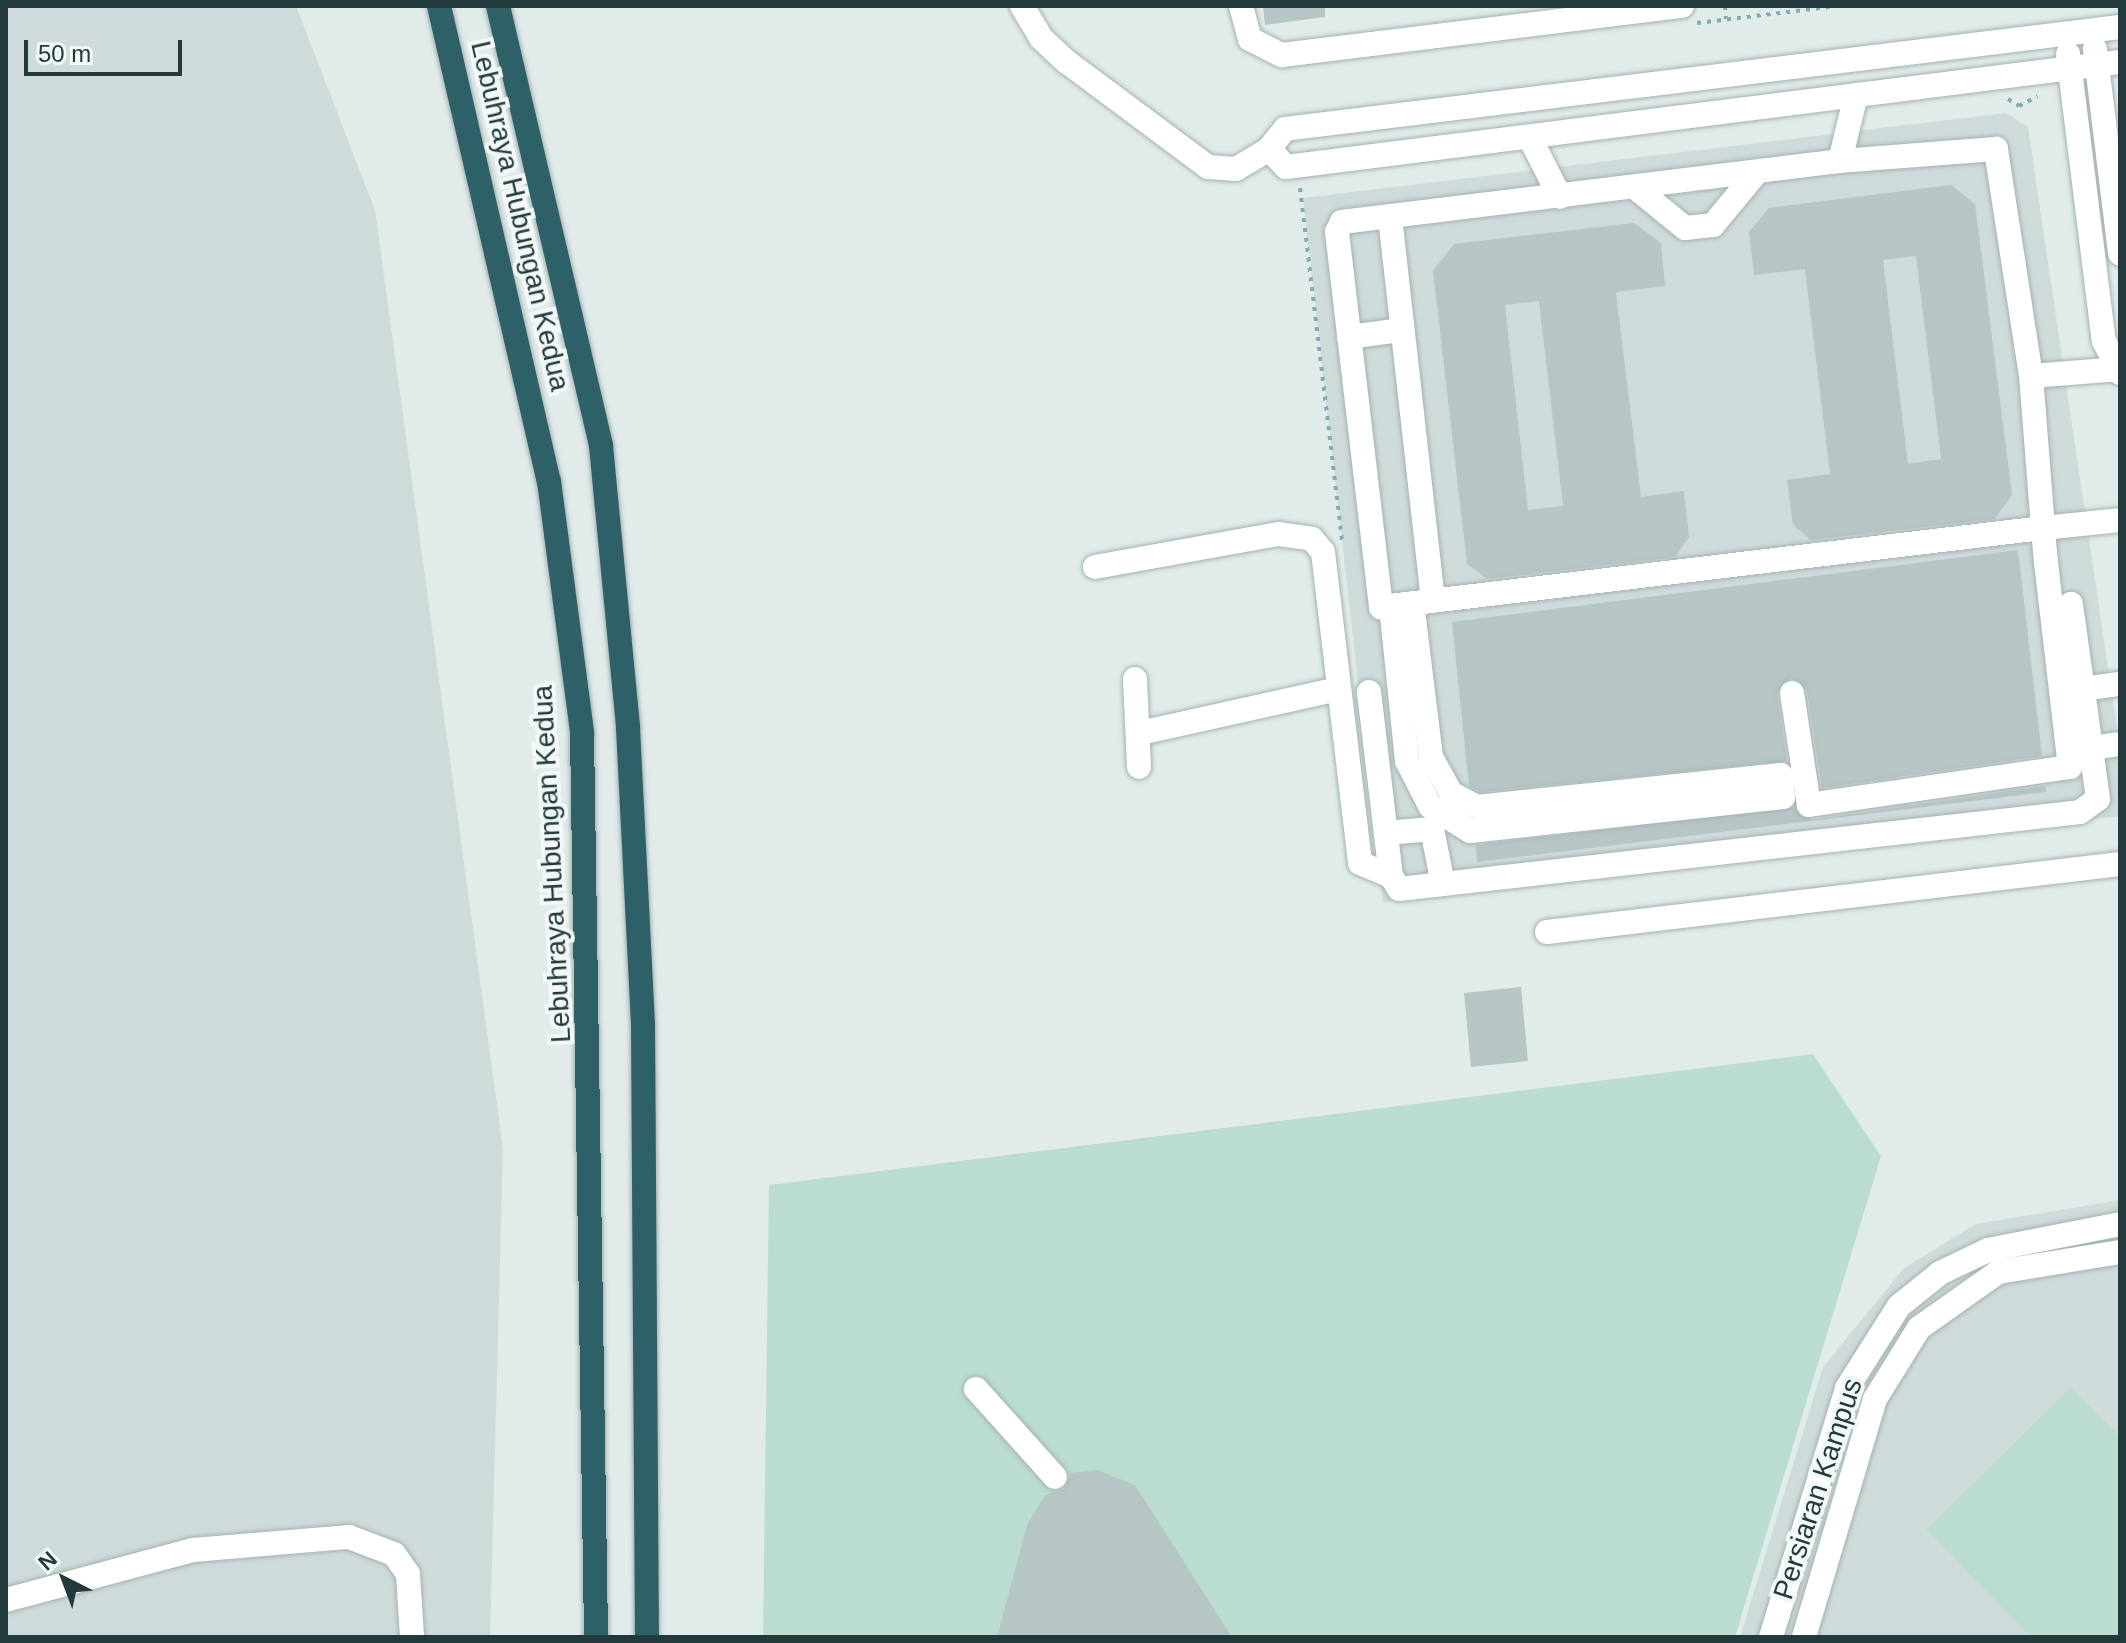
<!DOCTYPE html>
<style>
body{margin:0}
#map{position:relative;width:2126px;height:1643px;overflow:hidden;background:#e1ebea;font-family:Arial,sans-serif}
div>[style]{position:absolute}
[style*='--x']{left:calc(var(--x)*1px);top:calc(var(--y)*1px);width:calc(var(--w)*1px);rotate:calc(var(--a)*1deg)}
.built>*{inset:0;background:#cfdbda}
.green>*{inset:0;background:#baddcf}
.building>*{inset:0;background:#b6c6c5}
.path>*{height:4px;margin-top:-2px;transform-origin:0;background:repeating-linear-gradient(90deg,#82adaf 0 4px,transparent 0 10px)}
.roads{filter:drop-shadow(0 0 2px #a4b2b2) drop-shadow(0 0 2px #a4b2b2)}
.minor>*{height:24px;margin:-12px;padding:0 12px;transform-origin:12px;border-radius:12px;background:#fff}
.highway>*{height:24px;margin:-12px;padding:0 12px;transform-origin:12px;border-radius:12px;background:#2e6068}
span{translate:-50% -50%;white-space:nowrap;text-align:center;line-height:1.15;-webkit-text-stroke:8px #f2f8f7;paint-order:stroke}
.street-label{font-size:28px;color:#223a3c}
.frame{position:absolute;inset:0;border:8px solid #223a3c;pointer-events:none}
.north{position:absolute;left:24px;top:1539px;width:80px;height:80px;-webkit-text-stroke:6px #f2f8f7;paint-order:stroke;rotate:318deg;font-size:22px;font-weight:700;line-height:32px;text-align:center;color:#223a3c}
.north::after{content:'';display:block;margin:auto;width:28px;height:36px;background:#223a3c;clip-path:polygon(50% 0,100% 100%,50% 72%,0 100%)}
.scale{position:absolute;left:24px;top:40px;width:158px;height:36px;box-sizing:border-box;border:4px solid #223a3c;border-top:0;padding-left:10px;font-size:24px;line-height:28px;white-space:nowrap;color:#223a3c;-webkit-text-stroke:6px #f2f8f7;paint-order:stroke}
</style>
<div id="map">
<div class="built">
<i style="clip-path:polygon(6px 6px,296px 6px,375px 210px,503px 1149px,490px 1637px,6px 1637px)"></i>
<i style="clip-path:polygon(2006px 113px,2028px 127px,2120px 749px,2120px 816px,1383px 902px,1303px 198px)"></i>
<i style="clip-path:polygon(2120px 1200px,2120px 1637px,1740px 1637px,1823px 1367px,1904px 1268px,1976px 1224px)"></i>
</div>
<div class="green">
<i style="clip-path:polygon(1813px 1054px,1881px 1156px,1735px 1637px,763px 1637px,769px 1185px)"></i>
<i style="clip-path:polygon(2071px 1387px,2120px 1437px,2120px 1637px,2031px 1637px,1926px 1530px)"></i>
</div>
<div class="building">
<i style="clip-path:polygon(1263px 6px,1325px 6px,1325px 17px,1265px 25px)"></i>
<i style="clip-path:polygon(evenodd,1951px 185px,1975px 204px,2012px 495px,1995px 519px,1811px 540px,1793px 525px,1787px 480px,1830px 474px,1805px 269px,1754px 275px,1749px 232px,1769px 208px,1951px 185px,1916px 256px,1941px 459px,1908px 464px,1883px 260px,1916px 256px)"></i>
<i style="clip-path:polygon(evenodd,1634px 223px,1661px 243px,1665px 286px,1616px 292px,1641px 497px,1684px 491px,1689px 537px,1675px 557px,1487px 579px,1467px 564px,1433px 271px,1454px 244px,1634px 223px,1539px 301px,1563px 506px,1528px 510px,1505px 305px,1539px 301px)"></i>
<i style="clip-path:polygon(2018px 550px,2042px 756px,1822px 788px,1807px 691px,1791px 678px,1777px 694px,1787px 761px,1480px 792px,1469px 786px,1452px 622px)"></i>
<i style="clip-path:polygon(2045px 786px,2046px 792px,1477px 862px,1476px 845px,1794px 807px,1811px 820px)"></i>
<i style="clip-path:polygon(1521px 987px,1528px 1061px,1471px 1067px,1464px 993px)"></i>
<i style="clip-path:polygon(1097px 1470px,1135px 1485px,1232px 1637px,997px 1637px,1027px 1525px,1045px 1495px,1064px 1489px,1071px 1473px)"></i>
</div>
<div class="path">
<i style="--x:1725;--y:6;--w:13;--a:86"></i>
<i style="--x:1697;--y:23;--w:141;--a:-6.9"></i>
<i style="--x:2008;--y:99;--w:13;--a:32"></i>
<i style="--x:2019;--y:106;--w:21;--a:-28"></i>
<i style="--x:1300;--y:188;--w:355;--a:83.2"></i>
</div>
<div class="roads">
<div class="minor">
<i style="--x:1022;--y:6;--w:37;--a:59"></i>
<i style="--x:1041;--y:38;--w:35;--a:43"></i>
<i style="--x:1067;--y:62;--w:176;--a:36.7"></i>
<i style="--x:1208;--y:167;--w:28;--a:4"></i>
<i style="--x:1236;--y:169;--w:39;--a:-31"></i>
<i style="--x:1241;--y:6;--w:34;--a:75"></i>
<i style="--x:1250;--y:39;--w:36;--a:27"></i>
<i style="--x:1282;--y:55;--w:403;--a:-7"></i>
<i style="--x:2120;--y:27;--w:841;--a:173.04"></i>
<i style="--x:1285;--y:129;--w:26;--a:129"></i>
<i style="--x:1269;--y:149;--w:25;--a:47"></i>
<i style="--x:1286;--y:167;--w:841;--a:-7.18"></i>
<i style="--x:2095;--y:49;--w:206;--a:83"></i>
<i style="--x:2068;--y:54;--w:289;--a:82.9"></i>
<i style="--x:2104;--y:341;--w:36;--a:63"></i>
<i style="--x:1530;--y:138;--w:66;--a:63"></i>
<i style="--x:1840;--y:161;--w:68;--a:-76.4"></i>
<i style="--x:1637;--y:189;--w:62;--a:39.1"></i>
<i style="--x:1685;--y:228;--w:28;--a:-6"></i>
<i style="--x:1713;--y:225;--w:67;--a:-50.4"></i>
<i style="--x:1390;--y:217;--w:386;--a:83.6"></i>
<i style="--x:1349;--y:337;--w:52;--a:-7.7"></i>
<i style="--x:2031;--y:376;--w:89;--a:-4.5"></i>
<i style="--x:1095;--y:567;--w:186;--a:-10.2"></i>
<i style="--x:1278;--y:534;--w:34;--a:8"></i>
<i style="--x:1312;--y:539;--w:17;--a:50"></i>
<i style="--x:1323;--y:552;--w:313;--a:83.2"></i>
<i style="--x:1360;--y:863;--w:34;--a:23"></i>
<i style="--x:1391;--y:606;--w:156;--a:84.1"></i>
<i style="--x:1407;--y:761;--w:51;--a:62.9"></i>
<i style="--x:1430;--y:806;--w:47;--a:32"></i>
<i style="--x:1470;--y:831;--w:315;--a:-6.2"></i>
<i style="--x:1783;--y:797;--w:22;--a:-95"></i>
<i style="--x:1781;--y:775;--w:306;--a:174"></i>
<i style="--x:1477;--y:807;--w:30;--a:-152"></i>
<i style="--x:1451;--y:793;--w:41;--a:-119.1"></i>
<i style="--x:1431;--y:757;--w:155;--a:-97"></i>
<i style="--x:1135;--y:679;--w:88;--a:87.4"></i>
<i style="--x:2083;--y:689;--w:37;--a:-8"></i>
<i style="--x:1369;--y:692;--w:185;--a:83.2"></i>
<i style="--x:1391;--y:876;--w:15;--a:58"></i>
<i style="--x:1399;--y:889;--w:685;--a:-6.45"></i>
<i style="--x:2080;--y:812;--w:22;--a:-36"></i>
<i style="--x:2098;--y:799;--w:197;--a:-97.9"></i>
<i style="--x:1792;--y:693;--w:113;--a:81.4"></i>
<i style="--x:1809;--y:805;--w:264;--a:-8.3"></i>
<i style="--x:2070;--y:767;--w:205;--a:-96.7"></i>
<i style="--x:2046;--y:563;--w:35;--a:-95"></i>
<i style="--x:2043;--y:528;--w:152;--a:-94.5"></i>
<i style="--x:2031;--y:376;--w:230;--a:-98.8"></i>
<i style="--x:1996;--y:149;--w:156;--a:175.6"></i>
<i style="--x:1840;--y:161;--w:502;--a:173.02"></i>
<i style="--x:1342;--y:222;--w:11;--a:117"></i>
<i style="--x:1337;--y:232;--w:378;--a:83.3"></i>
<i style="--x:1381;--y:607;--w:667;--a:-6.81"></i>
<i style="--x:2043;--y:528;--w:77;--a:-5.9"></i>
<i style="--x:1140;--y:733;--w:203;--a:-12.5"></i>
<i style="--x:2091;--y:748;--w:29;--a:-8"></i>
<i style="--x:1386;--y:833;--w:46;--a:-5"></i>
<i style="--x:1432;--y:829;--w:56;--a:78.7"></i>
<i style="--x:1547;--y:932;--w:577;--a:-6.77"></i>
<i style="--x:976;--y:1389;--w:118;--a:48.1"></i>
<i style="--x:6;--y:1600;--w:194;--a:-15"></i>
<i style="--x:193;--y:1550;--w:157;--a:-4.8"></i>
<i style="--x:349;--y:1537;--w:48;--a:20.7"></i>
<i style="--x:394;--y:1554;--w:24;--a:55"></i>
<i style="--x:408;--y:1574;--w:63;--a:86.4"></i>
<i style="--x:1771;--y:1637;--w:260;--a:-73"></i>
<i style="--x:1847;--y:1388;--w:97;--a:-57.6"></i>
<i style="--x:1899;--y:1306;--w:53;--a:-38.8"></i>
<i style="--x:1940;--y:1273;--w:53;--a:-25.6"></i>
<i style="--x:1988;--y:1250;--w:135;--a:-11.1"></i>
<i style="--x:1804;--y:1637;--w:248;--a:-73.4"></i>
<i style="--x:1875;--y:1399;--w:84;--a:-58.2"></i>
<i style="--x:1919;--y:1328;--w:97;--a:-35.3"></i>
<i style="--x:1998;--y:1272;--w:124;--a:-9.3"></i>
</div>
<div class="highway">
<i style="--x:439;--y:6;--w:488;--a:77"></i>
<i style="--x:549;--y:481;--w:254;--a:82.5"></i>
<i style="--x:582;--y:733;--w:904;--a:89.11"></i>
<i style="--x:498;--y:6;--w:452;--a:76.8"></i>
<i style="--x:601;--y:446;--w:283;--a:84.5"></i>
<i style="--x:628;--y:728;--w:296;--a:87.1"></i>
<i style="--x:643;--y:1024;--w:613;--a:89.63"></i>
</div>
</div>
<div class="street-label">
<span style="left:520px;top:216px;rotate:77deg">Lebuhraya Hubungan Kedua</span>
<span style="left:552px;top:864px;rotate:-93deg">Lebuhraya Hubungan Kedua</span>
<span style="left:1818px;top:1489px;rotate:-72deg">Persiaran Kampus</span>
</div>
<div class="frame"></div>
<div class="north">N</div>
<div class="scale">50 m</div>
</div>
